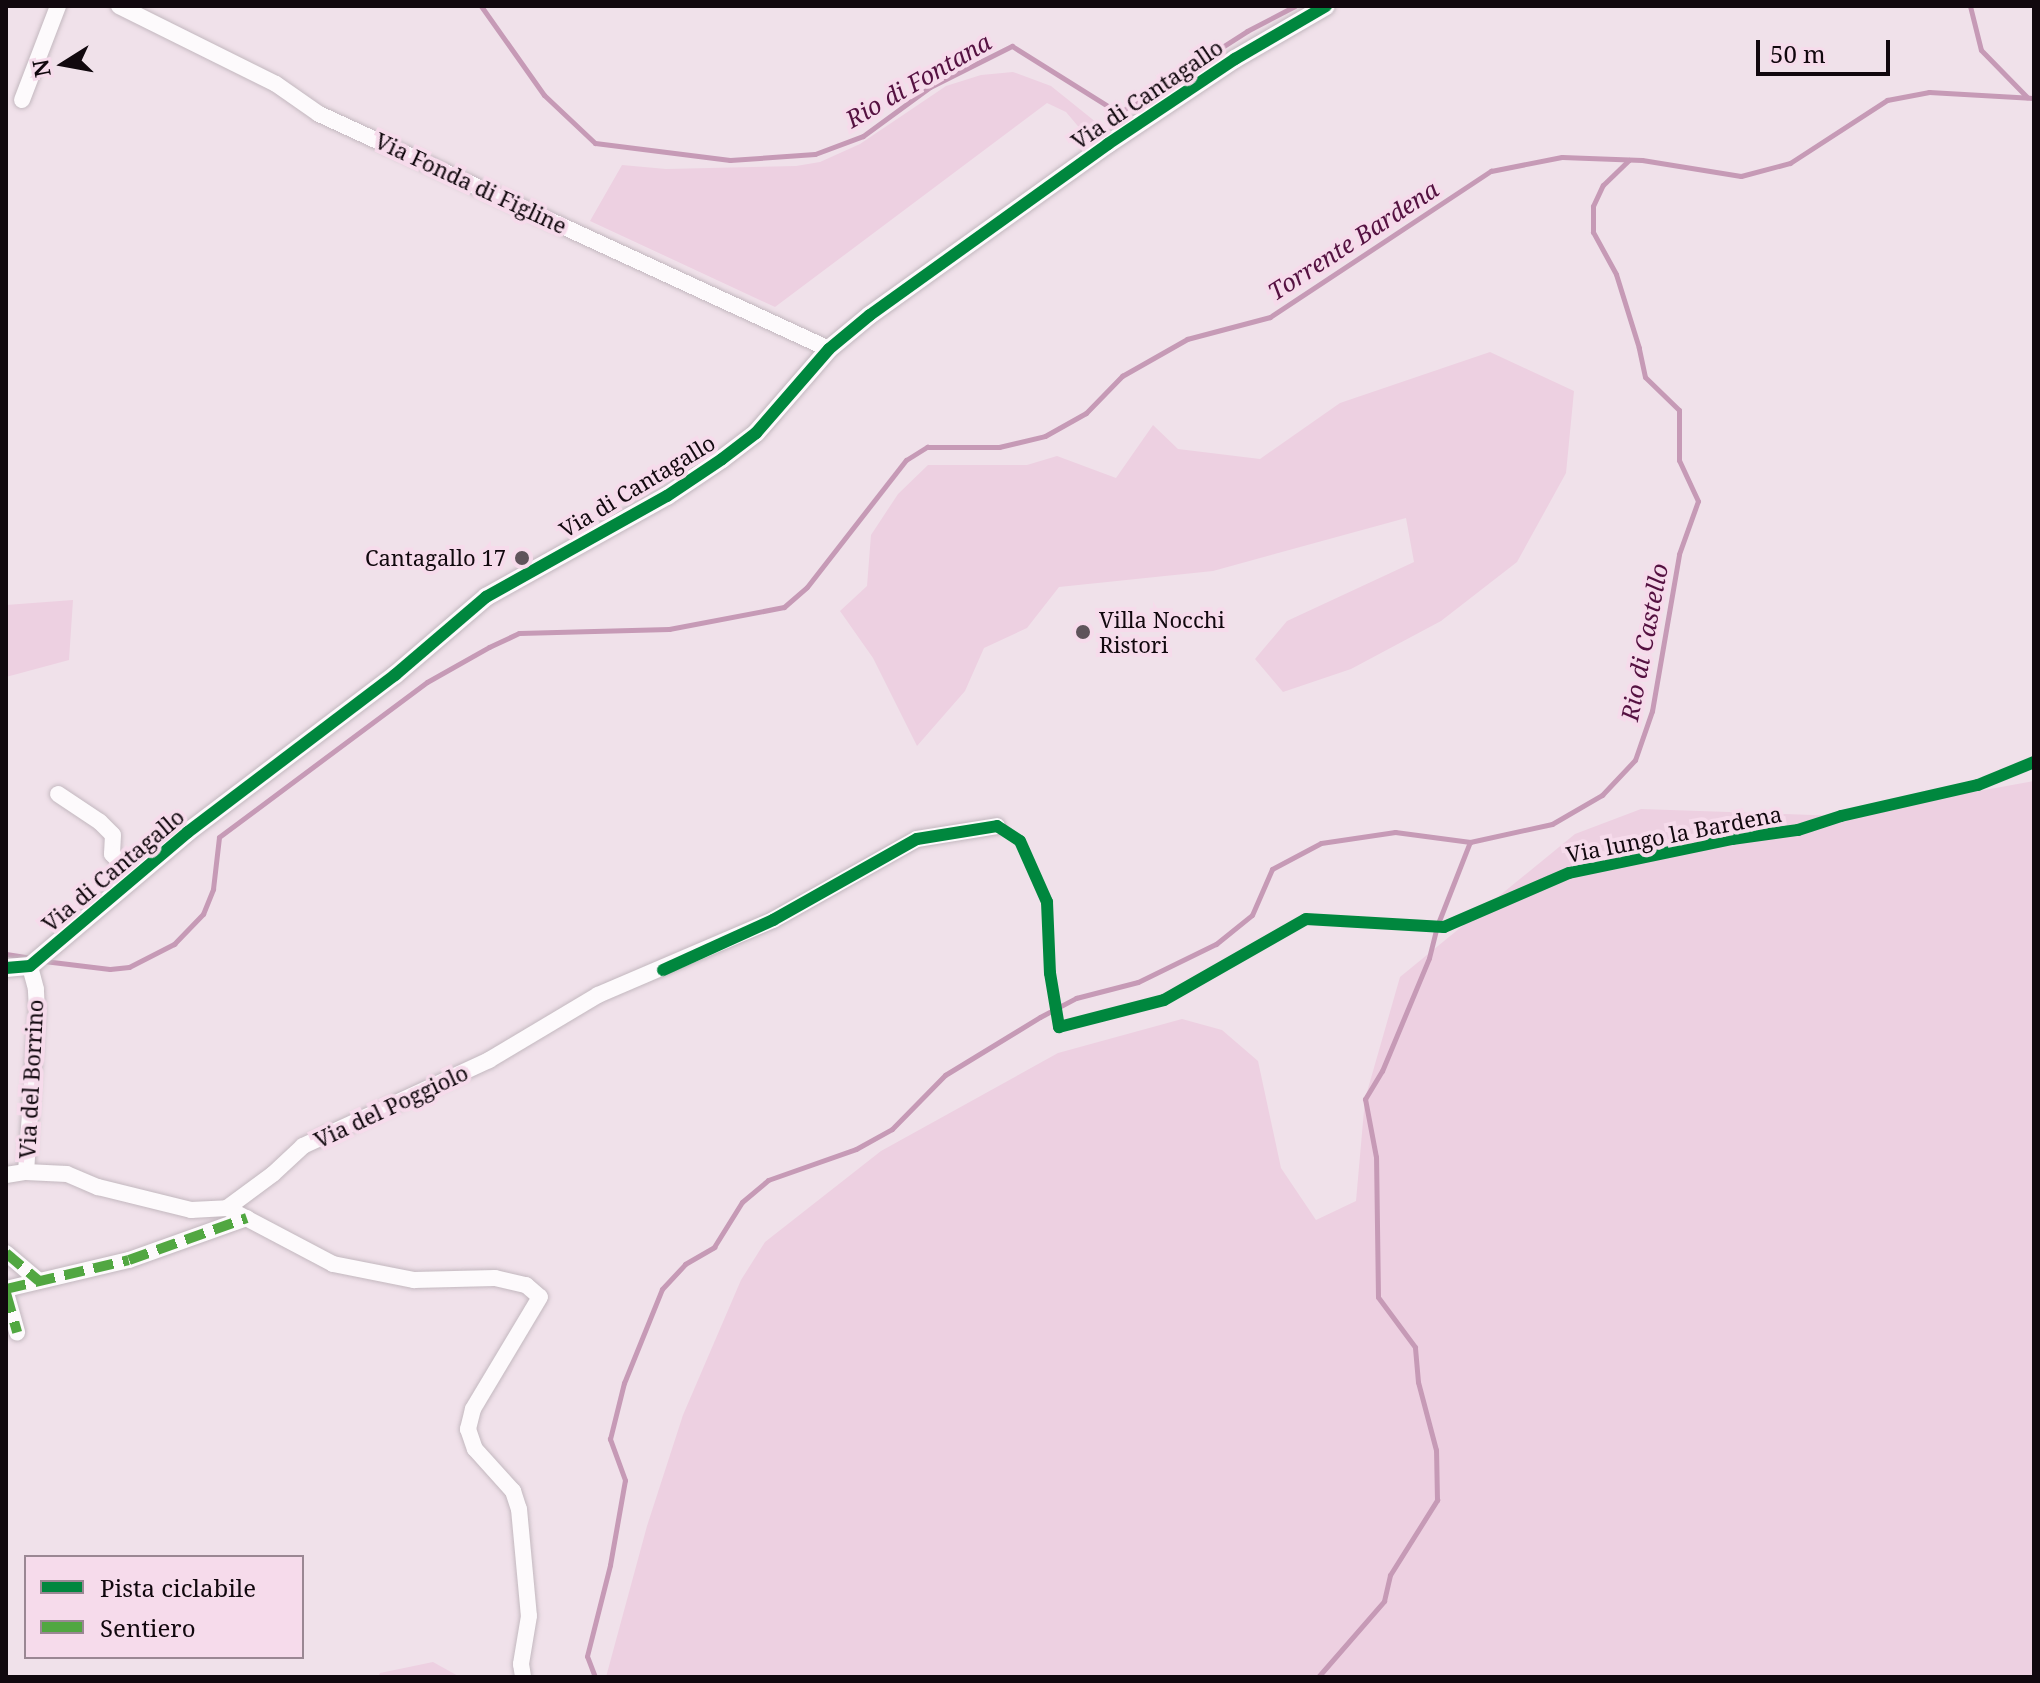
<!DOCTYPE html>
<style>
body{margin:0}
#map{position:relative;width:2040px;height:1683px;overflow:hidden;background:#f0e1ea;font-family:"Noto Serif",serif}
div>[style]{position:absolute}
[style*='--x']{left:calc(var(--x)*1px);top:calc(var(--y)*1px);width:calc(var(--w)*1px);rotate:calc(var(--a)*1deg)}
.green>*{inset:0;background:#edd0e1}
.stream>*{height:5px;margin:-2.5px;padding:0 2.5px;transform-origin:2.5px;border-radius:2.5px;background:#c69ab6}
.roads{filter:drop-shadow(0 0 2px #c3b8bf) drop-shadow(0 0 2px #c3b8bf)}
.minor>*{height:16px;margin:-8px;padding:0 8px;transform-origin:8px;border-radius:8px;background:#fdfafc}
.tertiary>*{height:18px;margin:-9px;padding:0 9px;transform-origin:9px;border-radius:9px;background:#fdfafc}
.quiet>*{height:10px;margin-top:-5px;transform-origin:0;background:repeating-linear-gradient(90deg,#51a741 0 20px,transparent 0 30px)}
.cycleway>*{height:12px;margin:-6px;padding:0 6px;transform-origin:6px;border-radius:6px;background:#00873e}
.dots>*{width:22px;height:22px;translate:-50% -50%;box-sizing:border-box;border:4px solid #f6dbeb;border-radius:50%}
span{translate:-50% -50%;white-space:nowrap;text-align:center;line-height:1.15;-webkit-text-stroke:8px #f6dbeb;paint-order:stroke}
.street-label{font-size:22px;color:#11080e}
.poi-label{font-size:22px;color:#11080e}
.right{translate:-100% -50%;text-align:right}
.left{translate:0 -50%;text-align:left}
.water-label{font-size:24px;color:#551141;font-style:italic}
.frame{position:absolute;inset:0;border:8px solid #11080e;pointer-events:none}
.legend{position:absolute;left:24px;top:1555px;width:280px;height:104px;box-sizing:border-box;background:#f6dbeb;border:2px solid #9a8793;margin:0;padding:10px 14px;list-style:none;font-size:24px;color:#11080e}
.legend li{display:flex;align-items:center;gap:16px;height:40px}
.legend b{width:40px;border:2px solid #9a8793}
.north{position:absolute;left:24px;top:24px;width:80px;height:80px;-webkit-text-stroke:6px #f6dbeb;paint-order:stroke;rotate:259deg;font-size:22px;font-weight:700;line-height:32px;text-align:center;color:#11080e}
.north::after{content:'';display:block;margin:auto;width:28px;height:36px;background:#11080e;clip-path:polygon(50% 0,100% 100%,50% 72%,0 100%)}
.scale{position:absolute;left:1756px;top:40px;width:134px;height:36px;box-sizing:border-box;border:4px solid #11080e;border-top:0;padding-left:10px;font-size:24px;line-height:28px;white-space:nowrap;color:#11080e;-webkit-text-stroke:6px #f6dbeb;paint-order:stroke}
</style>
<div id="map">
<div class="green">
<i style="clip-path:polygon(1013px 72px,1051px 86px,1102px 127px,1088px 138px,1066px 112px,1047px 103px,775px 307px,590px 221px,622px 165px,666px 169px,796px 166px,820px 162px,860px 144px,946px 86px,981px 75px)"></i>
<i style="clip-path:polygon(1490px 352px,1574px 391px,1566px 473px,1517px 562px,1441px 621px,1351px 669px,1283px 692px,1255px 659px,1287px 621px,1414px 562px,1406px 518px,1213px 571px,1059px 587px,1027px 628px,984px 648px,965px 691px,917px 746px,873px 658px,840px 611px,867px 586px,871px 535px,898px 494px,928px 465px,1027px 465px,1057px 456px,1116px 478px,1153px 425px,1178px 449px,1260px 459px,1340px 403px)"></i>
<i style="clip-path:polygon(73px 600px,69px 660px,6px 677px,6px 605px)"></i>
<i style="clip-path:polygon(2034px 781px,2034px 1677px,606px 1677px,647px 1526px,683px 1415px,741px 1280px,765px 1242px,881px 1151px,1058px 1053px,1182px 1019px,1222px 1030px,1258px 1061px,1281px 1168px,1316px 1220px,1356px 1201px,1365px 1099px,1400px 977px,1575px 834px,1641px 809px,1841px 816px)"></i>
<i style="clip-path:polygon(433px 1662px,460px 1677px,378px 1677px,380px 1673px)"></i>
</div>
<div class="stream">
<i style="--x:481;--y:6;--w:109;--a:54.7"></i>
<i style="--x:544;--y:95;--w:70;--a:43.3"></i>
<i style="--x:595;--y:143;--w:136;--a:7.2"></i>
<i style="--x:730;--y:160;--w:85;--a:-4"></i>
<i style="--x:815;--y:154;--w:51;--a:-20.6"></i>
<i style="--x:863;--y:136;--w:83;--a:-36.2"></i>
<i style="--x:930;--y:87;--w:92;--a:-26.6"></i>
<i style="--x:1012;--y:46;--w:126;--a:32.1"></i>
<i style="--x:1119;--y:113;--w:152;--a:-32.6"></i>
<i style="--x:1247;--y:31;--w:54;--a:-27.5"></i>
<i style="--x:1970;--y:6;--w:45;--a:76"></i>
<i style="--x:1981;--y:50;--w:66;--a:45.6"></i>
<i style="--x:6;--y:954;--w:24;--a:9"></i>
<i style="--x:44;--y:961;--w:66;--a:6.9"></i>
<i style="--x:110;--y:969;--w:19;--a:-6"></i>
<i style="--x:129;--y:967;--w:51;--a:-27.1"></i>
<i style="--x:174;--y:944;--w:42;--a:-46"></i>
<i style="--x:203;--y:914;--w:27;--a:-68"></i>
<i style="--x:213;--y:889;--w:52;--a:-83.4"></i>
<i style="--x:219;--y:837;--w:259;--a:-36.7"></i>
<i style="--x:427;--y:682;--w:71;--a:-29.4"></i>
<i style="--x:489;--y:647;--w:33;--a:-25"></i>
<i style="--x:519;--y:633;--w:150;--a:-1.5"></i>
<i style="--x:669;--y:629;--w:117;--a:-10.8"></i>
<i style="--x:784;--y:607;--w:30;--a:-41"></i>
<i style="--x:807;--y:587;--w:161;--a:-52.1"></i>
<i style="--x:906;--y:460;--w:25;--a:-32"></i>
<i style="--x:927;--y:447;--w:72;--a:0"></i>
<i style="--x:999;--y:447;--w:47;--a:-13.4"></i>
<i style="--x:1045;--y:436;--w:47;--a:-29.3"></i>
<i style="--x:1086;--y:413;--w:52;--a:-45.8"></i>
<i style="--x:1122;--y:376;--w:75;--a:-29.6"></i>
<i style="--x:1187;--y:339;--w:86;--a:-14.8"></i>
<i style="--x:1270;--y:317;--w:265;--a:-33.5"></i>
<i style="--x:1491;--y:171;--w:72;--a:-11.2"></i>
<i style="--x:1562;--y:157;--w:80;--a:2.1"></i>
<i style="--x:1642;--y:160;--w:100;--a:9.2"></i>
<i style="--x:1741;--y:176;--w:51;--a:-14.9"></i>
<i style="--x:1790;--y:163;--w:116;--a:-33"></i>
<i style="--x:1887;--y:100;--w:43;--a:-10.8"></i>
<i style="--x:1929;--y:92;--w:105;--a:3.3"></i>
<i style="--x:595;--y:1677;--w:22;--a:-111"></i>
<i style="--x:587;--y:1656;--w:94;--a:-75.8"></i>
<i style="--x:610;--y:1565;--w:86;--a:-80"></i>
<i style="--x:625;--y:1480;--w:44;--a:-110.1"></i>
<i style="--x:610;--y:1439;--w:58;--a:-76"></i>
<i style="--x:624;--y:1383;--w:101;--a:-68"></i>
<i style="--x:662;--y:1289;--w:34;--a:-47"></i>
<i style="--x:685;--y:1264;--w:34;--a:-30"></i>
<i style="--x:714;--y:1247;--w:53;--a:-58.1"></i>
<i style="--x:742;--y:1202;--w:34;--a:-40"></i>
<i style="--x:768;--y:1180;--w:93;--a:-19.4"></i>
<i style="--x:856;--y:1149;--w:41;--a:-29.1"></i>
<i style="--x:892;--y:1129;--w:76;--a:-45.5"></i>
<i style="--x:945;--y:1075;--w:111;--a:-31.4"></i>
<i style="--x:1040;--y:1017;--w:41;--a:-27.8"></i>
<i style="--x:1076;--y:998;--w:64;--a:-14.5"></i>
<i style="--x:1138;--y:982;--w:87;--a:-26"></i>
<i style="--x:1216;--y:944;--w:46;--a:-38.9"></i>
<i style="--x:1252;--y:915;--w:50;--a:-66.5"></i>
<i style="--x:1272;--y:869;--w:55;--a:-28"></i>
<i style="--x:1321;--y:843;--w:75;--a:-8.5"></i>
<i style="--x:1395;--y:832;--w:76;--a:7.6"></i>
<i style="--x:1470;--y:842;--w:84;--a:-12.4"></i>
<i style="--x:1552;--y:824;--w:58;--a:-30.1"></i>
<i style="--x:1602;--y:795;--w:48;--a:-46.7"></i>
<i style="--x:1635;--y:760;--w:52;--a:-70.9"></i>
<i style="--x:1652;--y:711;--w:159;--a:-80.2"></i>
<i style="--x:1679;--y:554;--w:56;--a:-70.3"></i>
<i style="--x:1698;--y:501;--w:45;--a:-114.9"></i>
<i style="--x:1679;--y:460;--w:50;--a:-90"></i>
<i style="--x:1679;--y:410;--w:47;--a:-135.9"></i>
<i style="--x:1645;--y:377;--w:30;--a:-102"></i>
<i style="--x:1639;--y:348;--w:77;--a:-107.3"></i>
<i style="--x:1616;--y:274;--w:48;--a:-118.7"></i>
<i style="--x:1593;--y:232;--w:26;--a:-90"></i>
<i style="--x:1593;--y:206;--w:23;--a:-65"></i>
<i style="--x:1603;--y:185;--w:36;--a:-44"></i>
<i style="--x:1318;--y:1677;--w:101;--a:-49"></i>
<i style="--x:1384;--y:1601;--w:27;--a:-77"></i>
<i style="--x:1390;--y:1575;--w:89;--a:-57.9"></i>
<i style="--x:1437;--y:1500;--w:50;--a:-91.1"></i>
<i style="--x:1436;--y:1450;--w:70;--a:-104.8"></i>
<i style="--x:1418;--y:1382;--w:35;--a:-95"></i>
<i style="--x:1415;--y:1347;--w:62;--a:-126.5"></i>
<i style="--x:1378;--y:1297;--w:140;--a:-90.8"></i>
<i style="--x:1376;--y:1157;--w:59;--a:-100.7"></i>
<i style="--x:1365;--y:1099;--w:33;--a:-59"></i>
<i style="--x:1382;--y:1071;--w:122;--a:-67.4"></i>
<i style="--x:1429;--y:958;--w:33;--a:-76"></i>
<i style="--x:1437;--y:926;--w:90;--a:-68.6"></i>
</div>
<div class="roads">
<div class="minor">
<i style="--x:119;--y:6;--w:175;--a:26.4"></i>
<i style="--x:276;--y:84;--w:52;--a:34.9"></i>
<i style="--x:319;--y:114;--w:562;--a:24.74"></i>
<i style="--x:22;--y:100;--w:101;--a:-69"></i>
<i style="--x:58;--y:794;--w:50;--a:33.7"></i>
<i style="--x:100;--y:822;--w:18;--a:45"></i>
<i style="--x:113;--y:835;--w:19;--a:93"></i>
<i style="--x:112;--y:854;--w:33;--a:46"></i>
<i style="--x:26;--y:1172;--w:41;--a:2.8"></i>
<i style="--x:67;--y:1174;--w:34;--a:23"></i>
<i style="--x:98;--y:1187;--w:96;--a:13.9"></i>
<i style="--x:191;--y:1210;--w:36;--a:-3"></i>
<i style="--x:227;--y:1208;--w:57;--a:-36.5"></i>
<i style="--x:273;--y:1174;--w:41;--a:-43"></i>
<i style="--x:303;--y:1146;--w:205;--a:-24.8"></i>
<i style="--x:489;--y:1060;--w:127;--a:-30.8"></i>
<i style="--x:598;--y:995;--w:190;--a:-23.2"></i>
<i style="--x:773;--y:920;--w:165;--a:-29.4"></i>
<i style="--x:917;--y:839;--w:81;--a:-9.2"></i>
<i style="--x:6;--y:1175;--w:20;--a:-9"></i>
<i style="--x:26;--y:1172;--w:161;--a:-86.1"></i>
<i style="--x:37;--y:1011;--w:22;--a:-93"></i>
<i style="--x:36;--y:989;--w:24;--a:-105"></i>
<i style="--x:227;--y:1208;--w:120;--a:27.8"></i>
<i style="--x:333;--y:1264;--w:83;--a:11.2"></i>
<i style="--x:414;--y:1280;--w:81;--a:-1.4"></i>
<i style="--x:495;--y:1278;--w:32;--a:13"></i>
<i style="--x:526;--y:1285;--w:18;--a:41"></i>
<i style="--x:540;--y:1297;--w:131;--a:120.9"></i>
<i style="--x:473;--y:1409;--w:21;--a:104"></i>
<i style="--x:468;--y:1429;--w:21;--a:71"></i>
<i style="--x:475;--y:1449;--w:57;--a:47.9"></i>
<i style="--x:513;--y:1491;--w:19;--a:72"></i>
<i style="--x:519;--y:1509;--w:107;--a:84.7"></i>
<i style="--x:529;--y:1616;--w:49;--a:99.5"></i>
<i style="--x:521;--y:1664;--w:13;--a:81"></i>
<i style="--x:6;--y:1253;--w:43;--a:40.3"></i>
<i style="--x:6;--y:1289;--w:126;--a:-13.3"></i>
<i style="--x:129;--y:1260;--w:125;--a:-19.6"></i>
<i style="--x:6;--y:1293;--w:41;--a:74.2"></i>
</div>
<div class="tertiary">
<i style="--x:6;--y:968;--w:24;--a:-5"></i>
<i style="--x:30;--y:966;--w:207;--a:-40.3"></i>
<i style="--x:188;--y:832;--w:260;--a:-37.2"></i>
<i style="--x:395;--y:675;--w:120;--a:-40.6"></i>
<i style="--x:486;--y:597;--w:207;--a:-29.2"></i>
<i style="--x:667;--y:496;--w:66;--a:-33.9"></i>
<i style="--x:722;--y:459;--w:43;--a:-37.4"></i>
<i style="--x:756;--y:433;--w:111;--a:-49"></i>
<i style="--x:829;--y:349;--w:53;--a:-39.7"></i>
<i style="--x:870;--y:315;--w:293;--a:-35.7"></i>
<i style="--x:1108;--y:144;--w:153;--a:-33.8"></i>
<i style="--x:1235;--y:59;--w:105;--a:-30.2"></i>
</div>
</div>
<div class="quiet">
<i style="--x:6;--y:1253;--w:43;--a:40.3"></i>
<i style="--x:6;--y:1289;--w:126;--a:-13.3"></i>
<i style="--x:129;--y:1260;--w:125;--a:-19.6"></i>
<i style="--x:6;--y:1293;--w:41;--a:74.2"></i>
</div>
<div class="cycleway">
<i style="--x:6;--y:968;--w:24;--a:-5"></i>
<i style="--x:30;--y:966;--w:207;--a:-40.3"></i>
<i style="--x:188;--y:832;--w:260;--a:-37.2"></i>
<i style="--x:395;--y:675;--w:120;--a:-40.6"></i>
<i style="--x:486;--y:597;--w:207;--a:-29.2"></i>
<i style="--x:667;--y:496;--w:66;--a:-33.9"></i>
<i style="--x:722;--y:459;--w:43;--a:-37.4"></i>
<i style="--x:756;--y:433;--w:111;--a:-49"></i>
<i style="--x:829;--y:349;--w:53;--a:-39.7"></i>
<i style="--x:870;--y:315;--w:293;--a:-35.7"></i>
<i style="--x:1108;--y:144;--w:153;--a:-33.8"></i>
<i style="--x:1235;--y:59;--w:105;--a:-30.2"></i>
<i style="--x:663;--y:970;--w:121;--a:-24.4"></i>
<i style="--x:773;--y:920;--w:165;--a:-29.4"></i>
<i style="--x:917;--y:839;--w:81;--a:-9.2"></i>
<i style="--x:997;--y:826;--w:27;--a:33"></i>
<i style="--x:1020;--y:841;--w:67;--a:66.1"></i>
<i style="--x:1047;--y:902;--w:71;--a:87.6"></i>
<i style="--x:1050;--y:973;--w:55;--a:80.5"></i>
<i style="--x:1059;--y:1027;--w:108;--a:-14.4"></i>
<i style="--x:1164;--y:1000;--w:163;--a:-29.7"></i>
<i style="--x:1306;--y:919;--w:138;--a:3.3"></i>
<i style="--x:1444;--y:927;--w:136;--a:-23.4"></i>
<i style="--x:1569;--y:873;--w:167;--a:-11.8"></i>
<i style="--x:1732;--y:839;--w:67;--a:-7.8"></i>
<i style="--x:1798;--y:830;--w:45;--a:-18"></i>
<i style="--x:1841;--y:816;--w:140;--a:-12.8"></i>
<i style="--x:1978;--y:785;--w:61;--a:-22.3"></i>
</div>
<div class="dots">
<i style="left:522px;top:558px;background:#5f545b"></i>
<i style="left:1083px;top:632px;background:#5f545b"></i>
</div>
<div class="street-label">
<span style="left:1147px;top:94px;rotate:-34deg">Via di Cantagallo</span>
<span style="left:471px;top:183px;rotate:25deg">Via Fonda di Figline</span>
<span style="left:637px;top:486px;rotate:-31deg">Via di Cantagallo</span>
<span style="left:1674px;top:834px;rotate:-11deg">Via lungo la Bardena</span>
<span style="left:113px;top:870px;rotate:-40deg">Via di Cantagallo</span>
<span style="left:31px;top:1079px;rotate:-87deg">Via del Borrino</span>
<span style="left:391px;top:1106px;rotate:-25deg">Via del Poggiolo</span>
</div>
<div class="poi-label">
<span class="right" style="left:506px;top:558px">Cantagallo 17</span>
<span class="left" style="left:1099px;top:632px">Villa Nocchi<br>Ristori</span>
</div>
<div class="water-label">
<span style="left:918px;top:80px;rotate:-30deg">Rio di Fontana</span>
<span style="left:1353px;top:240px;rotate:-33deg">Torrente Bardena</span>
<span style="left:1644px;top:642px;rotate:-79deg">Rio di Castello</span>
</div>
<div class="frame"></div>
<ul class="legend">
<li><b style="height:10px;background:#00873e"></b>Pista ciclabile</li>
<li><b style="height:10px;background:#51a741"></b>Sentiero</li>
</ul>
<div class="north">N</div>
<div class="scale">50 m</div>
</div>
